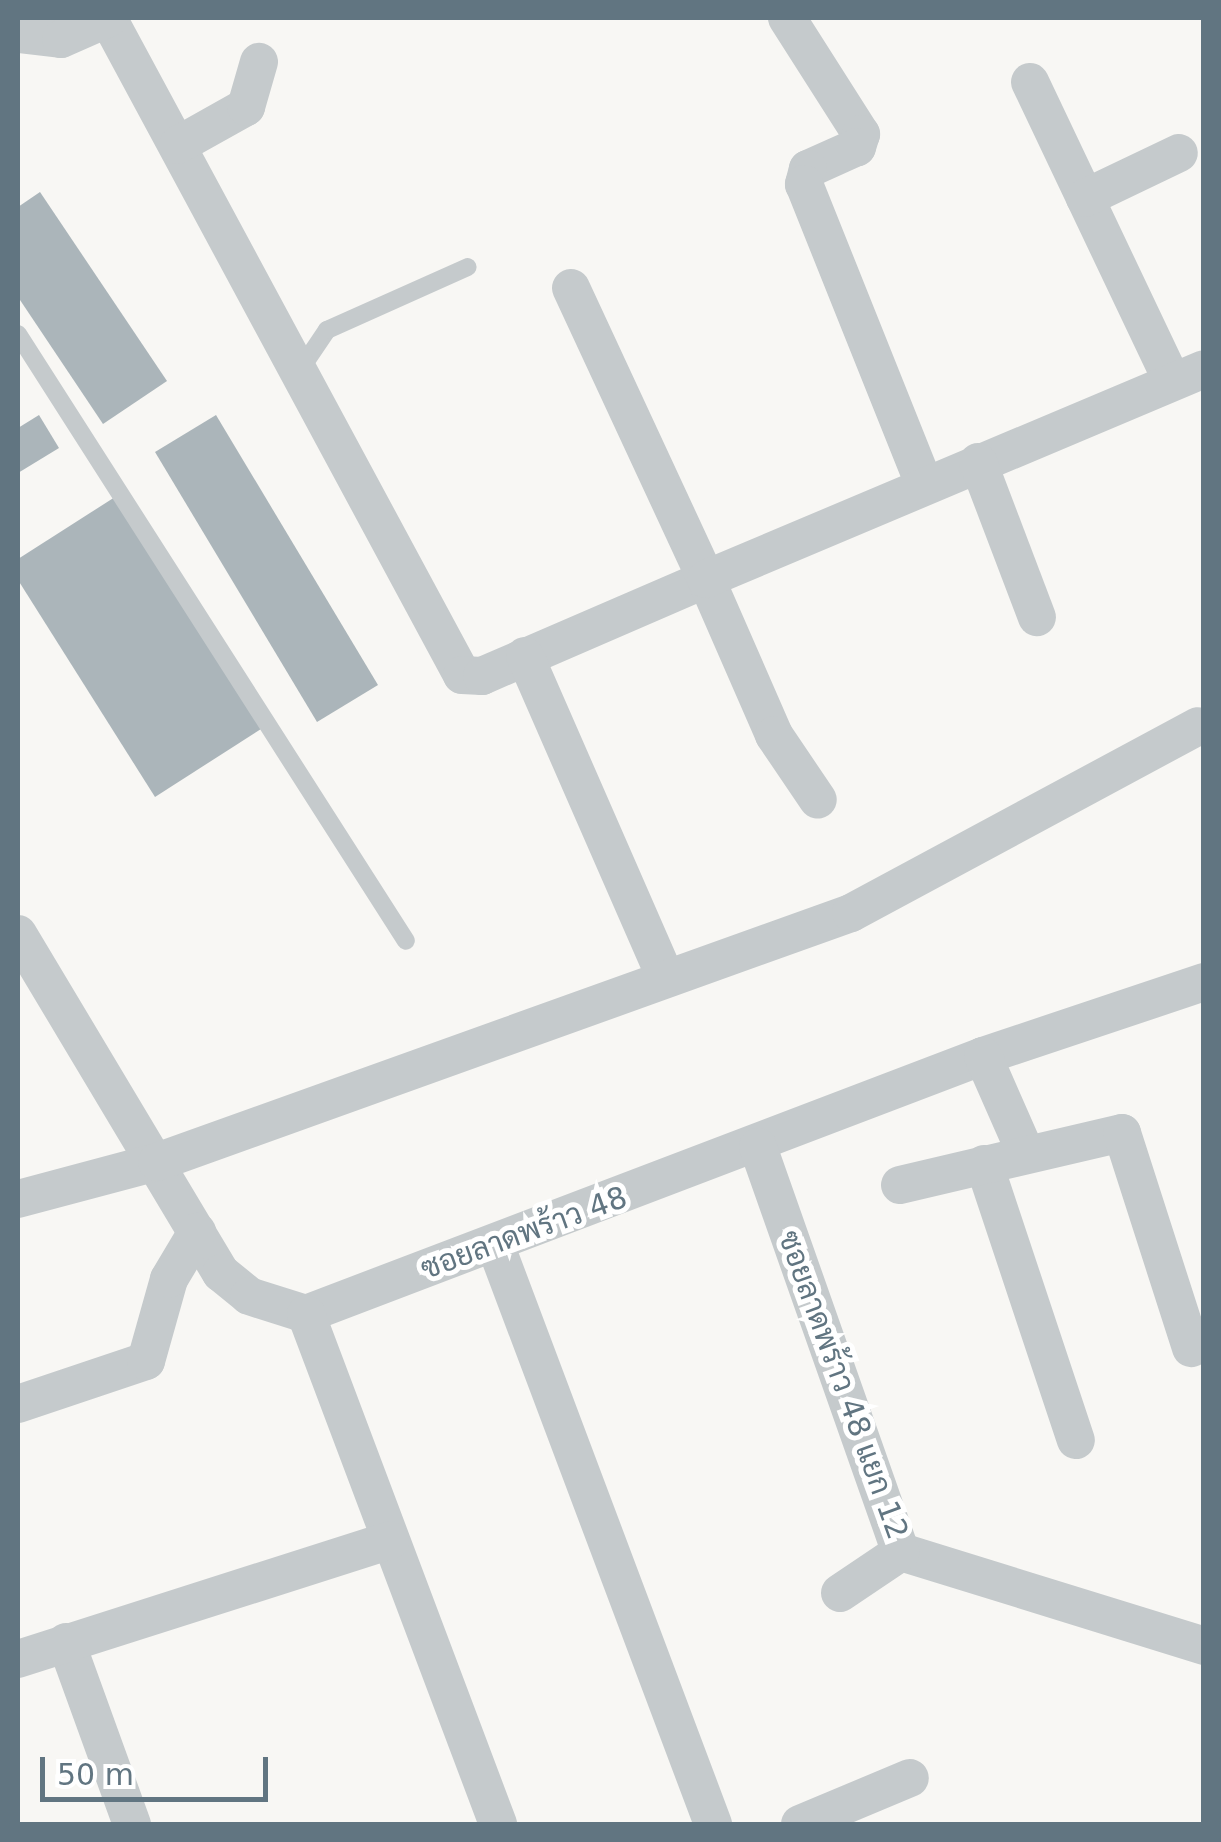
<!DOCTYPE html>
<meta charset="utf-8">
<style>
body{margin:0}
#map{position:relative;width:1221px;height:1842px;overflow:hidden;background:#f8f7f4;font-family:"DejaVu Sans",Sarabun,sans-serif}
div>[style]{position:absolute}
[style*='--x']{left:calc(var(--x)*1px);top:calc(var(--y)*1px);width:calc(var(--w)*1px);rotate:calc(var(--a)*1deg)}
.building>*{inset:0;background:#abb5ba}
.service>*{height:18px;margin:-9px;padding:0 9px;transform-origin:9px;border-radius:9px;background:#c5cacc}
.minor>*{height:38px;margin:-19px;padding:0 19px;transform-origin:19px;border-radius:19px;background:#c5cacc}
span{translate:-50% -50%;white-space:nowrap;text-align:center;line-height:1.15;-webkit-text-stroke:10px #fff;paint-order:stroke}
.street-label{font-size:30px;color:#617581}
.frame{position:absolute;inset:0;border:20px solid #617581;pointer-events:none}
.scale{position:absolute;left:40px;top:1757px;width:228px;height:45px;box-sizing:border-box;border:5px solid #617581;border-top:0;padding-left:12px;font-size:30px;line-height:35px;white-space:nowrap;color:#617581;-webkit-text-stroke:8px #fff;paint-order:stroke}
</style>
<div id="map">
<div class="building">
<i style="clip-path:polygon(40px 192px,167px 381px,103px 424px,18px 297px,18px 207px)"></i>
<i style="clip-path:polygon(39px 415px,59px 448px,18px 473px,18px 428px)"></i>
<i style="clip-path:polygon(216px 415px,378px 685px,317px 722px,155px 452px)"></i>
<i style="clip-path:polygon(115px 497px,261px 729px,155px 797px,18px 580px,18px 559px)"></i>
</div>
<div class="service">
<i style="--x:18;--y:334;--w:720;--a:57.41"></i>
<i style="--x:298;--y:373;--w:52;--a:-56"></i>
<i style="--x:327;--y:330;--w:154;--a:-24.1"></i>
</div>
<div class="minor">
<i style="--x:108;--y:18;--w:746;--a:61.68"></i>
<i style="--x:462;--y:675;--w:20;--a:3"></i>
<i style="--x:482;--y:676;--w:244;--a:-23.4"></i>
<i style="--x:706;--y:579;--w:170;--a:66.4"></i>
<i style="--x:774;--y:735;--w:78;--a:55.9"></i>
<i style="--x:787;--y:18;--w:138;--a:57.5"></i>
<i style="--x:861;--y:134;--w:14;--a:107"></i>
<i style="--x:857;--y:147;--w:54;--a:155.8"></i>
<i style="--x:808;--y:169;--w:16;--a:105"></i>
<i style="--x:804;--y:184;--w:325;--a:68.2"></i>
<i style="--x:18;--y:34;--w:43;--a:6.6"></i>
<i style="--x:61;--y:39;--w:52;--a:-23.6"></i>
<i style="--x:1030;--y:82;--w:329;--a:64.6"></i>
<i style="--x:178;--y:145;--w:78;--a:-29.2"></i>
<i style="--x:246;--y:107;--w:47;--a:-73.9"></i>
<i style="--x:1085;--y:198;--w:104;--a:-25.6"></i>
<i style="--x:571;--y:288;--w:321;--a:65.1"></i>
<i style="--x:706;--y:579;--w:540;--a:-22.86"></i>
<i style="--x:978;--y:462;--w:166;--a:69.2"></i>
<i style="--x:525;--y:656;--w:347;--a:66.4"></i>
<i style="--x:18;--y:934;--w:395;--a:59.1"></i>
<i style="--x:221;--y:1273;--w:36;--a:39"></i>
<i style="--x:249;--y:1296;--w:60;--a:17.5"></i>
<i style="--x:306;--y:1314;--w:724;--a:-20.86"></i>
<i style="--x:983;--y:1056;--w:233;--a:-18.5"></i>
<i style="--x:983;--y:1056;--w:107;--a:66.3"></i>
<i style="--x:758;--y:1147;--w:430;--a:70.6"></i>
<i style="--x:901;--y:1552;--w:317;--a:17.2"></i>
<i style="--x:984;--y:1164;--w:291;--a:71.6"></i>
<i style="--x:900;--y:1185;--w:228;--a:-13.2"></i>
<i style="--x:1122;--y:1133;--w:226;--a:72.2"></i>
<i style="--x:18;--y:1199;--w:144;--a:-14.9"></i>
<i style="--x:157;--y:1162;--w:737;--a:-19.74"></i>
<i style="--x:851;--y:913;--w:394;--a:-28.3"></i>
<i style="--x:495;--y:1244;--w:620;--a:69.4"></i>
<i style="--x:306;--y:1314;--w:545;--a:69.37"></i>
<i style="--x:18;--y:1404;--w:135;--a:-18.6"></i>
<i style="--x:146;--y:1361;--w:85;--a:-74.3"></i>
<i style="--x:169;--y:1279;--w:55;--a:-59.2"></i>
<i style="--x:840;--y:1593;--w:73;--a:-33.9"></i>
<i style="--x:66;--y:1642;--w:194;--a:70.1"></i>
<i style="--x:18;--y:1659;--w:391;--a:-17.7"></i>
<i style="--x:800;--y:1824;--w:119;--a:-22.7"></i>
</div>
<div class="street-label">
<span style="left:524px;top:1233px;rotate:-20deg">ซอยลาดพร้าว 48</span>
<span style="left:843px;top:1385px;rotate:70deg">ซอยลาดพร้าว 48 แยก 12</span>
</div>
<div class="frame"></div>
<div class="scale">50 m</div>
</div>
